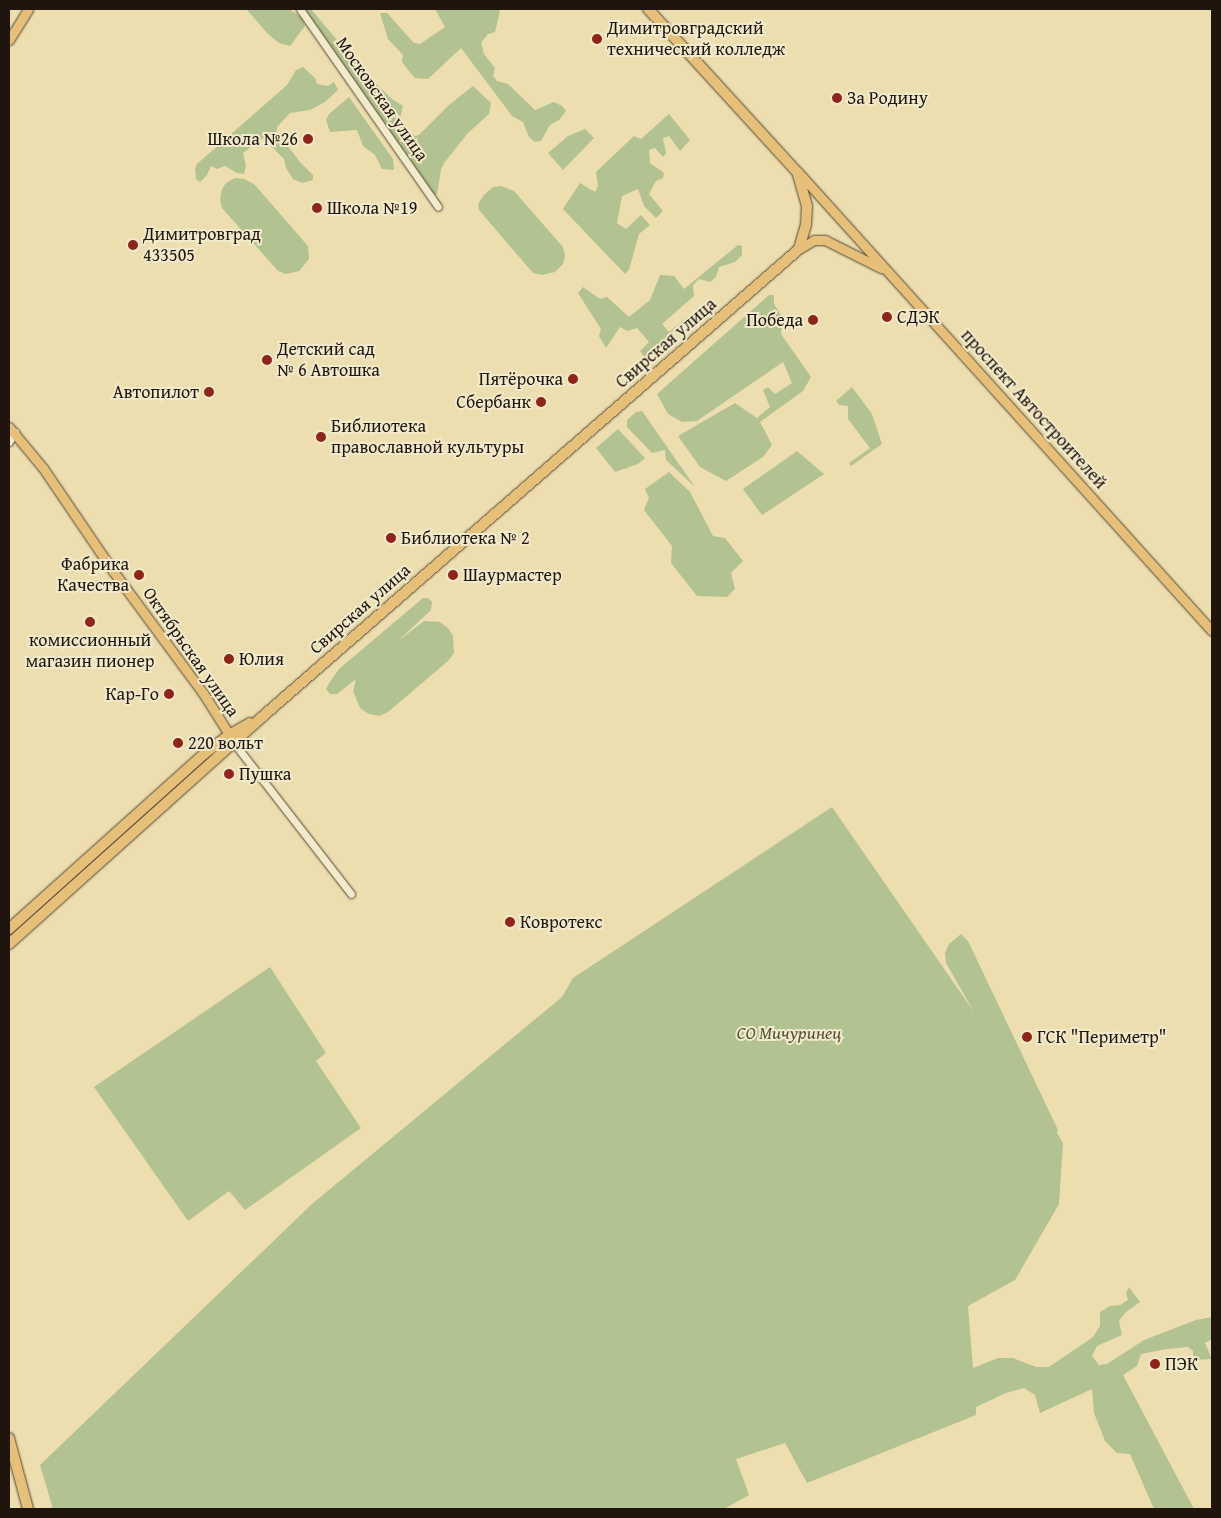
<!DOCTYPE html>
<meta charset="utf-8">
<style>
body{margin:0}
#map{position:relative;width:1221px;height:1518px;overflow:hidden;background:#eddeaf;font-family:"Gentium Book Plus",serif}
div>[style]{position:absolute}
[style*='--x']{left:calc(var(--x)*1px);top:calc(var(--y)*1px);width:calc(var(--w)*1px);rotate:calc(var(--a)*1deg)}
.green>*{inset:0;background:#b2c290}
.roads{filter:drop-shadow(0 0 1px #524735) drop-shadow(0 0 1px #524735)}
.minor>*{height:7px;margin:-3.5px;padding:0 3.5px;transform-origin:3.5px;border-radius:3.5px;background:#f3eacb}
.major>*{height:9px;margin:-4.5px;padding:0 4.5px;transform-origin:4.5px;border-radius:4.5px;background:#e6bf78}
.highway>*{height:10px;margin:-5px;padding:0 5px;transform-origin:5px;border-radius:5px;background:#e6bf78}
.dots>*{width:14px;height:14px;translate:-50% -50%;box-sizing:border-box;border:2px solid #f3eacb;border-radius:50%}
span{translate:-50% -50%;white-space:nowrap;text-align:center;line-height:1.15;-webkit-text-stroke:4px #f3eacb;paint-order:stroke}
.poi-label{font-size:18px;color:#1f150c}
.left{translate:0 -50%;text-align:left}
.right{translate:-100% -50%;text-align:right}
.street-label{font-size:18px;color:#1f150c}
.park-label{font-size:18px;color:#52523a;font-style:italic}
.frame{position:absolute;inset:0;border:10px solid #1f150c;pointer-events:none}
</style>
<div id="map">
<div class="green">
<i style="clip-path:polygon(246px 9px,289px 9px,302px 18px,305px 26px,290px 46px,279px 43px,268px 34px)"></i>
<i style="clip-path:polygon(305px 9px,311px 9px,363px 71px,392px 99px,403px 106px,399px 123px,415px 136px,419px 135px,449px 105px,473px 86px,491px 103px,489px 114px,468px 133px,444px 163px,441px 170px,437px 194px,434px 196px,429px 189px)"></i>
<i style="clip-path:polygon(435px 9px,498px 9px,500px 11px,495px 32px,488px 34px,481px 43px,484px 54px,495px 68px,493px 76px,497px 81px,508px 84px,535px 110px,554px 102px,562px 106px,566px 111px,559px 120px,550px 125px,541px 141px,535px 142px,529px 137px,523px 122px,512px 116px,461px 48px,428px 79px,415px 78px,408px 70px,402px 62px,403px 55px,388px 39px,380px 13px,387px 13px,414px 43px,420px 44px,445px 27px)"></i>
<i style="clip-path:polygon(303px 67px,315px 78px,317px 84px,328px 86px,334px 82px,338px 90px,325px 102px,310px 110px,290px 113px,277px 127px,277px 132px,300px 162px,313px 175px,313px 180px,302px 183px,293px 179px,286px 168px,284px 159px,268px 143px,266px 136px,243px 153px,246px 165px,244px 174px,237px 173px,225px 166px,217px 169px,211px 166px,207px 175px,200px 182px,196px 179px,195px 169px,197px 164px,287px 85px,296px 70px)"></i>
<i style="clip-path:polygon(349px 97px,393px 159px,394px 170px,382px 169px,375px 155px,363px 146px,357px 130px,330px 132px,326px 120px,329px 114px)"></i>
<i style="clip-path:polygon(669px 114px,690px 140px,680px 151px,669px 136px,663px 138px,666px 153px,663px 157px,655px 148px,649px 150px,650px 163px,664px 173px,663px 178px,656px 181px,649px 194px,663px 211px,656px 218px,644px 206px,638px 189px,622px 196px,617px 223px,626px 229px,641px 215px,650px 225px,639px 234px,629px 270px,625px 274px,563px 209px,580px 183px,595px 192px,598px 186px,596px 172px,634px 136px,641px 139px)"></i>
<i style="clip-path:polygon(585px 129px,594px 138px,563px 170px,548px 153px,568px 136px)"></i>
<i style="clip-path:polygon(235px 178px,244px 179px,254px 184px,308px 246px,309px 259px,299px 271px,286px 274px,278px 271px,222px 208px,220px 200px,222px 189px,226px 183px)"></i>
<i style="clip-path:polygon(501px 186px,514px 191px,563px 247px,565px 256px,563px 264px,555px 272px,542px 275px,533px 273px,479px 210px,478px 204px,484px 195px,493px 187px)"></i>
<i style="clip-path:polygon(738px 245px,742px 246px,742px 255px,735px 262px,719px 267px,716px 277px,710px 282px,699px 279px,693px 285px,694px 296px,662px 324px,669px 332px,691px 314px,693px 317px,645px 358px,640px 351px,649px 342px,637px 328px,627px 331px,620px 327px,606px 348px,599px 336px,601px 329px,578px 293px,583px 287px,600px 299px,607px 297px,629px 317px,650px 300px,660px 275px,674px 276px,684px 289px)"></i>
<i style="clip-path:polygon(769px 295px,774px 295px,774px 304px,783px 318px,781px 334px,811px 377px,803px 391px,760px 422px,772px 445px,763px 457px,726px 481px,700px 467px,678px 436px,735px 403px,757px 418px,770px 407px,763px 390px,768px 387px,775px 394px,792px 383px,783px 362px,697px 421px,682px 422px,668px 414px,657px 394px)"></i>
<i style="clip-path:polygon(852px 387px,872px 414px,882px 444px,851px 466px,849px 463px,870px 448px,848px 419px,848px 406px,839px 405px,836px 401px)"></i>
<i style="clip-path:polygon(642px 411px,695px 487px,666px 460px,665px 450px,652px 453px,627px 427px,627px 420px,636px 412px)"></i>
<i style="clip-path:polygon(618px 429px,645px 458px,638px 464px,615px 472px,596px 448px)"></i>
<i style="clip-path:polygon(797px 451px,824px 474px,762px 515px,743px 489px)"></i>
<i style="clip-path:polygon(669px 472px,690px 492px,713px 536px,725px 538px,743px 561px,731px 573px,735px 589px,727px 597px,697px 596px,671px 563px,672px 546px,644px 510px,649px 498px,645px 489px)"></i>
<i style="clip-path:polygon(423px 598px,428px 598px,432px 602px,431px 610px,398px 641px,424px 621px,440px 622px,448px 628px,453px 636px,454px 653px,448px 661px,388px 712px,379px 716px,369px 714px,360px 708px,353px 691px,356px 679px,337px 694px,330px 694px,326px 689px,328px 685px,339px 669px)"></i>
<i style="clip-path:polygon(832px 807px,974px 1012px,946px 963px,945px 953px,949px 944px,961px 934px,968px 941px,1058px 1130px,1057px 1133px,1063px 1143px,1059px 1204px,1015px 1280px,968px 1306px,973px 1368px,998px 1358px,1013px 1358px,1036px 1367px,1049px 1367px,1093px 1337px,1100px 1326px,1100px 1312px,1110px 1306px,1120px 1305px,1128px 1300px,1126px 1293px,1129px 1287px,1140px 1302px,1126px 1312px,1119px 1321px,1122px 1335px,1097px 1346px,1092px 1356px,1099px 1365px,1107px 1364px,1144px 1340px,1196px 1320px,1212px 1317px,1212px 1339px,1205px 1343px,1212px 1359px,1193px 1360px,1193px 1351px,1188px 1347px,1167px 1349px,1141px 1354px,1137px 1366px,1123px 1375px,1194px 1509px,1154px 1509px,1130px 1454px,1117px 1453px,1105px 1441px,1094px 1413px,1092px 1389px,1040px 1413px,1035px 1395px,1024px 1388px,1006px 1393px,976px 1407px,976px 1415px,807px 1483px,785px 1443px,736px 1459px,749px 1495px,724px 1509px,53px 1509px,40px 1465px,312px 1204px,562px 997px,573px 978px)"></i>
<i style="clip-path:polygon(270px 967px,326px 1053px,316px 1061px,361px 1128px,245px 1210px,229px 1191px,188px 1221px,94px 1087px)"></i>
</div>
<div class="roads">
<div class="minor">
<i style="--x:300;--y:9;--w:241;--a:55.1"></i>
<i style="--x:9;--y:442;--w:12;--a:-59"></i>
<i style="--x:234;--y:743;--w:191;--a:52.2"></i>
</div>
<div class="major">
<i style="--x:9;--y:40;--w:36;--a:-58"></i>
<i style="--x:798;--y:172;--w:618;--a:47.95"></i>
<i style="--x:799;--y:249;--w:17;--a:-31"></i>
<i style="--x:814;--y:240;--w:11;--a:0"></i>
<i style="--x:825;--y:240;--w:63;--a:26.6"></i>
<i style="--x:9;--y:427;--w:53;--a:50.3"></i>
<i style="--x:43;--y:468;--w:125;--a:55.8"></i>
<i style="--x:113;--y:571;--w:152;--a:53.6"></i>
<i style="--x:203;--y:693;--w:54;--a:57.8"></i>
</div>
<div class="highway">
<i style="--x:9;--y:929;--w:262;--a:-41.9"></i>
<i style="--x:204;--y:754;--w:31;--a:-37"></i>
<i style="--x:229;--y:735;--w:24;--a:-30"></i>
<i style="--x:9;--y:944;--w:340;--a:-41.9"></i>
<i style="--x:262;--y:717;--w:712;--a:-41.07"></i>
<i style="--x:799;--y:249;--w:25;--a:-74"></i>
<i style="--x:806;--y:225;--w:19;--a:-87"></i>
<i style="--x:807;--y:206;--w:35;--a:-106"></i>
<i style="--x:797;--y:172;--w:221;--a:-132.4"></i>
<i style="--x:9;--y:1438;--w:73;--a:75"></i>
</div>
</div>
<div class="dots">
<i style="left:597px;top:39px;background:#8f2418"></i>
<i style="left:837px;top:98px;background:#8f2418"></i>
<i style="left:308px;top:139px;background:#8f2418"></i>
<i style="left:317px;top:208px;background:#8f2418"></i>
<i style="left:133px;top:245px;background:#8f2418"></i>
<i style="left:887px;top:317px;background:#8f2418"></i>
<i style="left:813px;top:320px;background:#8f2418"></i>
<i style="left:267px;top:360px;background:#8f2418"></i>
<i style="left:573px;top:379px;background:#8f2418"></i>
<i style="left:209px;top:392px;background:#8f2418"></i>
<i style="left:541px;top:402px;background:#8f2418"></i>
<i style="left:321px;top:437px;background:#8f2418"></i>
<i style="left:391px;top:538px;background:#8f2418"></i>
<i style="left:139px;top:575px;background:#8f2418"></i>
<i style="left:453px;top:575px;background:#8f2418"></i>
<i style="left:90px;top:622px;background:#8f2418"></i>
<i style="left:229px;top:659px;background:#8f2418"></i>
<i style="left:169px;top:694px;background:#8f2418"></i>
<i style="left:178px;top:743px;background:#8f2418"></i>
<i style="left:229px;top:774px;background:#8f2418"></i>
<i style="left:510px;top:922px;background:#8f2418"></i>
<i style="left:1027px;top:1037px;background:#8f2418"></i>
<i style="left:1155px;top:1364px;background:#8f2418"></i>
</div>
<div class="poi-label">
<span class="left" style="left:607px;top:39px">Димитровградский<br>технический колледж</span>
<span class="left" style="left:847px;top:98px">За Родину</span>
<span class="right" style="left:298px;top:139px">Школа №26</span>
<span class="left" style="left:327px;top:208px">Школа №19</span>
<span class="left" style="left:143px;top:245px">Димитровград<br>433505</span>
<span class="left" style="left:897px;top:317px">СДЭК</span>
<span class="right" style="left:803px;top:320px">Победа</span>
<span class="left" style="left:277px;top:360px">Детский сад<br>№ 6 Автошка</span>
<span class="right" style="left:563px;top:379px">Пятёрочка</span>
<span class="right" style="left:199px;top:392px">Автопилот</span>
<span class="right" style="left:531px;top:402px">Сбербанк</span>
<span class="left" style="left:331px;top:437px">Библиотека<br>православной культуры</span>
<span class="left" style="left:401px;top:538px">Библиотека № 2</span>
<span class="right" style="left:129px;top:575px">Фабрика<br>Качества</span>
<span class="left" style="left:463px;top:575px">Шаурмастер</span>
<span style="left:90px;top:651px">комиссионный<br>магазин пионер</span>
<span class="left" style="left:239px;top:659px">Юлия</span>
<span class="right" style="left:159px;top:694px">Кар-Го</span>
<span class="left" style="left:188px;top:743px">220 вольт</span>
<span class="left" style="left:239px;top:774px">Пушка</span>
<span class="left" style="left:520px;top:922px">Ковротекс</span>
<span class="left" style="left:1037px;top:1037px">ГСК "Периметр"</span>
<span class="left" style="left:1165px;top:1364px">ПЭК</span>
</div>
<div class="street-label">
<span style="left:382px;top:99px;rotate:55deg">Московская улица</span>
<span style="left:666px;top:343px;rotate:-41deg">Свирская улица</span>
<span style="left:1034px;top:409px;rotate:48deg">проспект Автостроителей</span>
<span style="left:360px;top:609px;rotate:-41deg">Свирская улица</span>
<span style="left:191px;top:652px;rotate:55deg">Октябрьская улица</span>
</div>
<div class="park-label">
<span style="left:789px;top:1033px">СО Мичуринец</span>
</div>
<div class="frame"></div>
</div>
